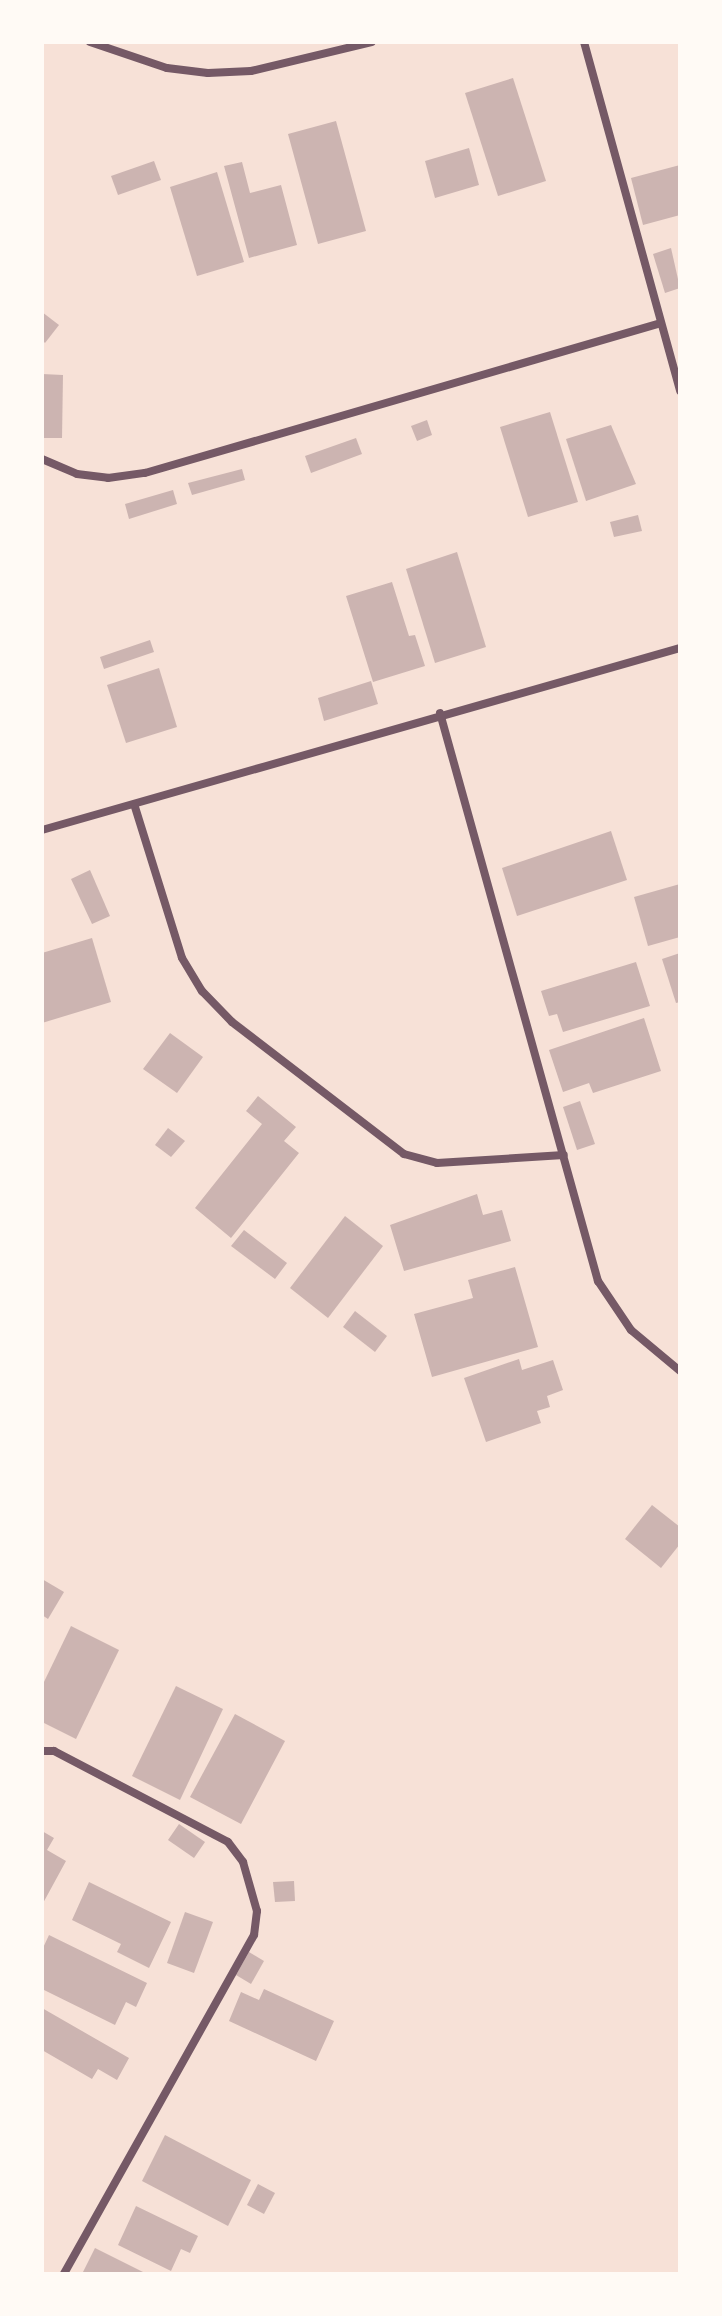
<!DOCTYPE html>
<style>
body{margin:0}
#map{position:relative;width:722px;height:2316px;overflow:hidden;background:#f7e1d7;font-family:"Alegreya Sans",sans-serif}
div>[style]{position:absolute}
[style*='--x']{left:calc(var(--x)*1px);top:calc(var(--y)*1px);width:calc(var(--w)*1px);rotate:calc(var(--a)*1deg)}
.building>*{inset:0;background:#ccb4b1}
.minor>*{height:8px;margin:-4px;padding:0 4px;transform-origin:4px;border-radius:4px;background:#755966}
span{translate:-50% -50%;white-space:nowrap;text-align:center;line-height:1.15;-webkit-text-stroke:8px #fffaf5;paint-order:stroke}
.frame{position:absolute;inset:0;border:44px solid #fffaf5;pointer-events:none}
</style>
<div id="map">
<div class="building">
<i style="clip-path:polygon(513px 78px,546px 181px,498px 196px,465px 93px)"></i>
<i style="clip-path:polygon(336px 121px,366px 231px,318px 244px,288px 134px)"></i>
<i style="clip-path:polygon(469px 148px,479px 185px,435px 198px,425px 161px)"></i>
<i style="clip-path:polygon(154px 161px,161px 180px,118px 195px,111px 176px)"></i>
<i style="clip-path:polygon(242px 162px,250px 193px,281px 185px,297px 245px,249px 258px,224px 166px)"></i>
<i style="clip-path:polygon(680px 165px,680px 215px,643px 225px,631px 178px)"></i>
<i style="clip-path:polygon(217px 172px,244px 262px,197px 276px,170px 187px)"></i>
<i style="clip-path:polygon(671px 248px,680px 288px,665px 293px,653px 254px)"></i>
<i style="clip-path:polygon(42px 312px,59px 325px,45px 343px,42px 340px)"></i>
<i style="clip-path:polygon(42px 374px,63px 375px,62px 438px,42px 438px)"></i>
<i style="clip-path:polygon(550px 412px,578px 502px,528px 517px,500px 427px)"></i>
<i style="clip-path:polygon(427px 420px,432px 435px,417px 441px,411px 426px)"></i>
<i style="clip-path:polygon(611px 425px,636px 484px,586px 501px,566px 439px)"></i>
<i style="clip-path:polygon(356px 438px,362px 454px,311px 473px,305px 456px)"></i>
<i style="clip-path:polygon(242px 469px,245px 480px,192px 495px,188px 483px)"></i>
<i style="clip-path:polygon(173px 490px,177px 504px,129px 519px,125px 504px)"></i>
<i style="clip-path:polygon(638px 515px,642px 531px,614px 537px,610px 522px)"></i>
<i style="clip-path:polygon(457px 552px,486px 647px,435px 663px,406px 569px)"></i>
<i style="clip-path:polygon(392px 582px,409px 636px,415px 635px,425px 666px,373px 682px,346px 596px)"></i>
<i style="clip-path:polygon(150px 640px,154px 652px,104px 669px,100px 657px)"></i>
<i style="clip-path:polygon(159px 668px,177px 727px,126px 743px,107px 685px)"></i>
<i style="clip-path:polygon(371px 681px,378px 704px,324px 721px,318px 698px)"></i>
<i style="clip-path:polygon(611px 831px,627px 880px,517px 916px,502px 868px)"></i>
<i style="clip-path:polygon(90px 870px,110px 916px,92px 924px,71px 879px)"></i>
<i style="clip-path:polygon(680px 884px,680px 937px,648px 946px,634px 897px)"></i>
<i style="clip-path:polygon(92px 938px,111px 1002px,42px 1023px,42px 953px)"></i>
<i style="clip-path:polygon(680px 953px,680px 1002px,676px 1003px,662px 959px)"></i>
<i style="clip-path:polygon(636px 962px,650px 1006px,563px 1032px,557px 1014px,549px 1016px,541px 991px)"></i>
<i style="clip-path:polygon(644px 1018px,661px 1071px,593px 1093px,589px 1083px,563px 1092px,549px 1050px)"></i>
<i style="clip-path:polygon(170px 1033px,203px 1057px,177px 1093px,143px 1069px)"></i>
<i style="clip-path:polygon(258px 1096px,296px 1127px,284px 1141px,299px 1153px,231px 1238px,195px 1208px,262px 1124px,246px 1111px)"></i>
<i style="clip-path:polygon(580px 1101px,595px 1144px,577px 1150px,563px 1107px)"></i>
<i style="clip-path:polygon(168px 1128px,185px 1141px,171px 1157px,155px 1145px)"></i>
<i style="clip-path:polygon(477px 1194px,483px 1215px,502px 1210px,511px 1241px,404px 1271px,390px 1225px)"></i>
<i style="clip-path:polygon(345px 1216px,383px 1246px,328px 1318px,290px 1288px)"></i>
<i style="clip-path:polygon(244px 1230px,287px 1263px,275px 1279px,231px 1246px)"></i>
<i style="clip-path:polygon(515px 1267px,538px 1347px,432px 1377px,414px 1314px,473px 1298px,468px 1280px)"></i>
<i style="clip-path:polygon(355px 1311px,387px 1336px,375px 1352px,343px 1327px)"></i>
<i style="clip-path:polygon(519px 1359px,522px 1370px,553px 1360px,563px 1390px,547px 1396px,550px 1407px,537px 1411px,541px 1423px,486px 1442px,464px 1378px)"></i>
<i style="clip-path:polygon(652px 1505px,680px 1527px,680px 1544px,661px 1568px,625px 1539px)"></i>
<i style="clip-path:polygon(42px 1579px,64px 1592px,48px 1619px,42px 1615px)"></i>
<i style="clip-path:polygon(71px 1626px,119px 1650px,76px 1739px,42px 1722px,42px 1686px)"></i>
<i style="clip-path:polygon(176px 1686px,223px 1709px,180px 1800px,132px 1776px)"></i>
<i style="clip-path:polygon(235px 1714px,285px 1741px,241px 1824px,190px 1797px)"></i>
<i style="clip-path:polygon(179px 1824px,205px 1842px,194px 1858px,168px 1840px)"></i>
<i style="clip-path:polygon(42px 1831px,54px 1838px,47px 1850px,66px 1861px,42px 1905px)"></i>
<i style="clip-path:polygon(294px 1881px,295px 1901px,275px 1902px,273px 1882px)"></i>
<i style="clip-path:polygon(89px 1882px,171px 1922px,149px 1968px,117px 1952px,121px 1944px,72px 1920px)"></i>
<i style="clip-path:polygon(185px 1912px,213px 1922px,194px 1973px,167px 1963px)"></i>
<i style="clip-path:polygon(49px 1935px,147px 1983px,136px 2007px,126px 2002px,115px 2025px,42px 1989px,42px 1950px)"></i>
<i style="clip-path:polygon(249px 1952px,264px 1961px,251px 1984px,236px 1975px)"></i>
<i style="clip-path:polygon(264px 1989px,334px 2021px,316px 2061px,229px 2021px,241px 1992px,259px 2000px)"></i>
<i style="clip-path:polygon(42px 2008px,129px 2058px,117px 2080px,98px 2069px,92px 2079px,42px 2050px)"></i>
<i style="clip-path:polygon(165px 2135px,251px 2180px,228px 2226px,142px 2181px)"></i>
<i style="clip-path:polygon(258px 2184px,275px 2193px,264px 2214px,247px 2205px)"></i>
<i style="clip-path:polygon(136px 2206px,198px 2236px,190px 2253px,181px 2249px,171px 2271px,118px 2245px)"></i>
<i style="clip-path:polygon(95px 2248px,147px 2274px,82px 2274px)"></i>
</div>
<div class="minor">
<i style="--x:90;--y:42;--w:81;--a:18.7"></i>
<i style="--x:167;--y:68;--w:41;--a:7"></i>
<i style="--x:208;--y:73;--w:43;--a:-2.7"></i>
<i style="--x:251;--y:71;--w:124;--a:-13.5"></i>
<i style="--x:584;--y:42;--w:362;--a:74.6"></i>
<i style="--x:42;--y:459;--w:38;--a:23"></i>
<i style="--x:77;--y:474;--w:31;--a:7"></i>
<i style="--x:108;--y:478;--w:37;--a:-8"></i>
<i style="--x:145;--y:473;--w:537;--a:-16.21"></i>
<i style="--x:440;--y:713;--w:590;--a:74.46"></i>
<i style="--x:598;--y:1281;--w:59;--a:56"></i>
<i style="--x:631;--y:1330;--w:64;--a:39.9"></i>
<i style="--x:135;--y:807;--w:158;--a:72.7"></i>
<i style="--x:182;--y:958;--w:39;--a:59"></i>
<i style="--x:202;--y:991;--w:43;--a:45.9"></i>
<i style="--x:232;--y:1022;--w:217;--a:37.5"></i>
<i style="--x:404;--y:1154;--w:34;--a:15"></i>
<i style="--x:437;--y:1163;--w:127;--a:-3.6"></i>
<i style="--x:42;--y:830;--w:663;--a:-15.92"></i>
<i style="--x:42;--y:1751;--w:12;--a:0"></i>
<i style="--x:54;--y:1751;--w:196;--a:27.6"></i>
<i style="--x:228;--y:1842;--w:25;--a:53"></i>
<i style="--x:243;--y:1862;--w:51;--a:74.1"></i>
<i style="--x:257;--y:1911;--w:24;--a:97"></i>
<i style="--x:254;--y:1935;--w:389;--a:119.3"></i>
</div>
<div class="frame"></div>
</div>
